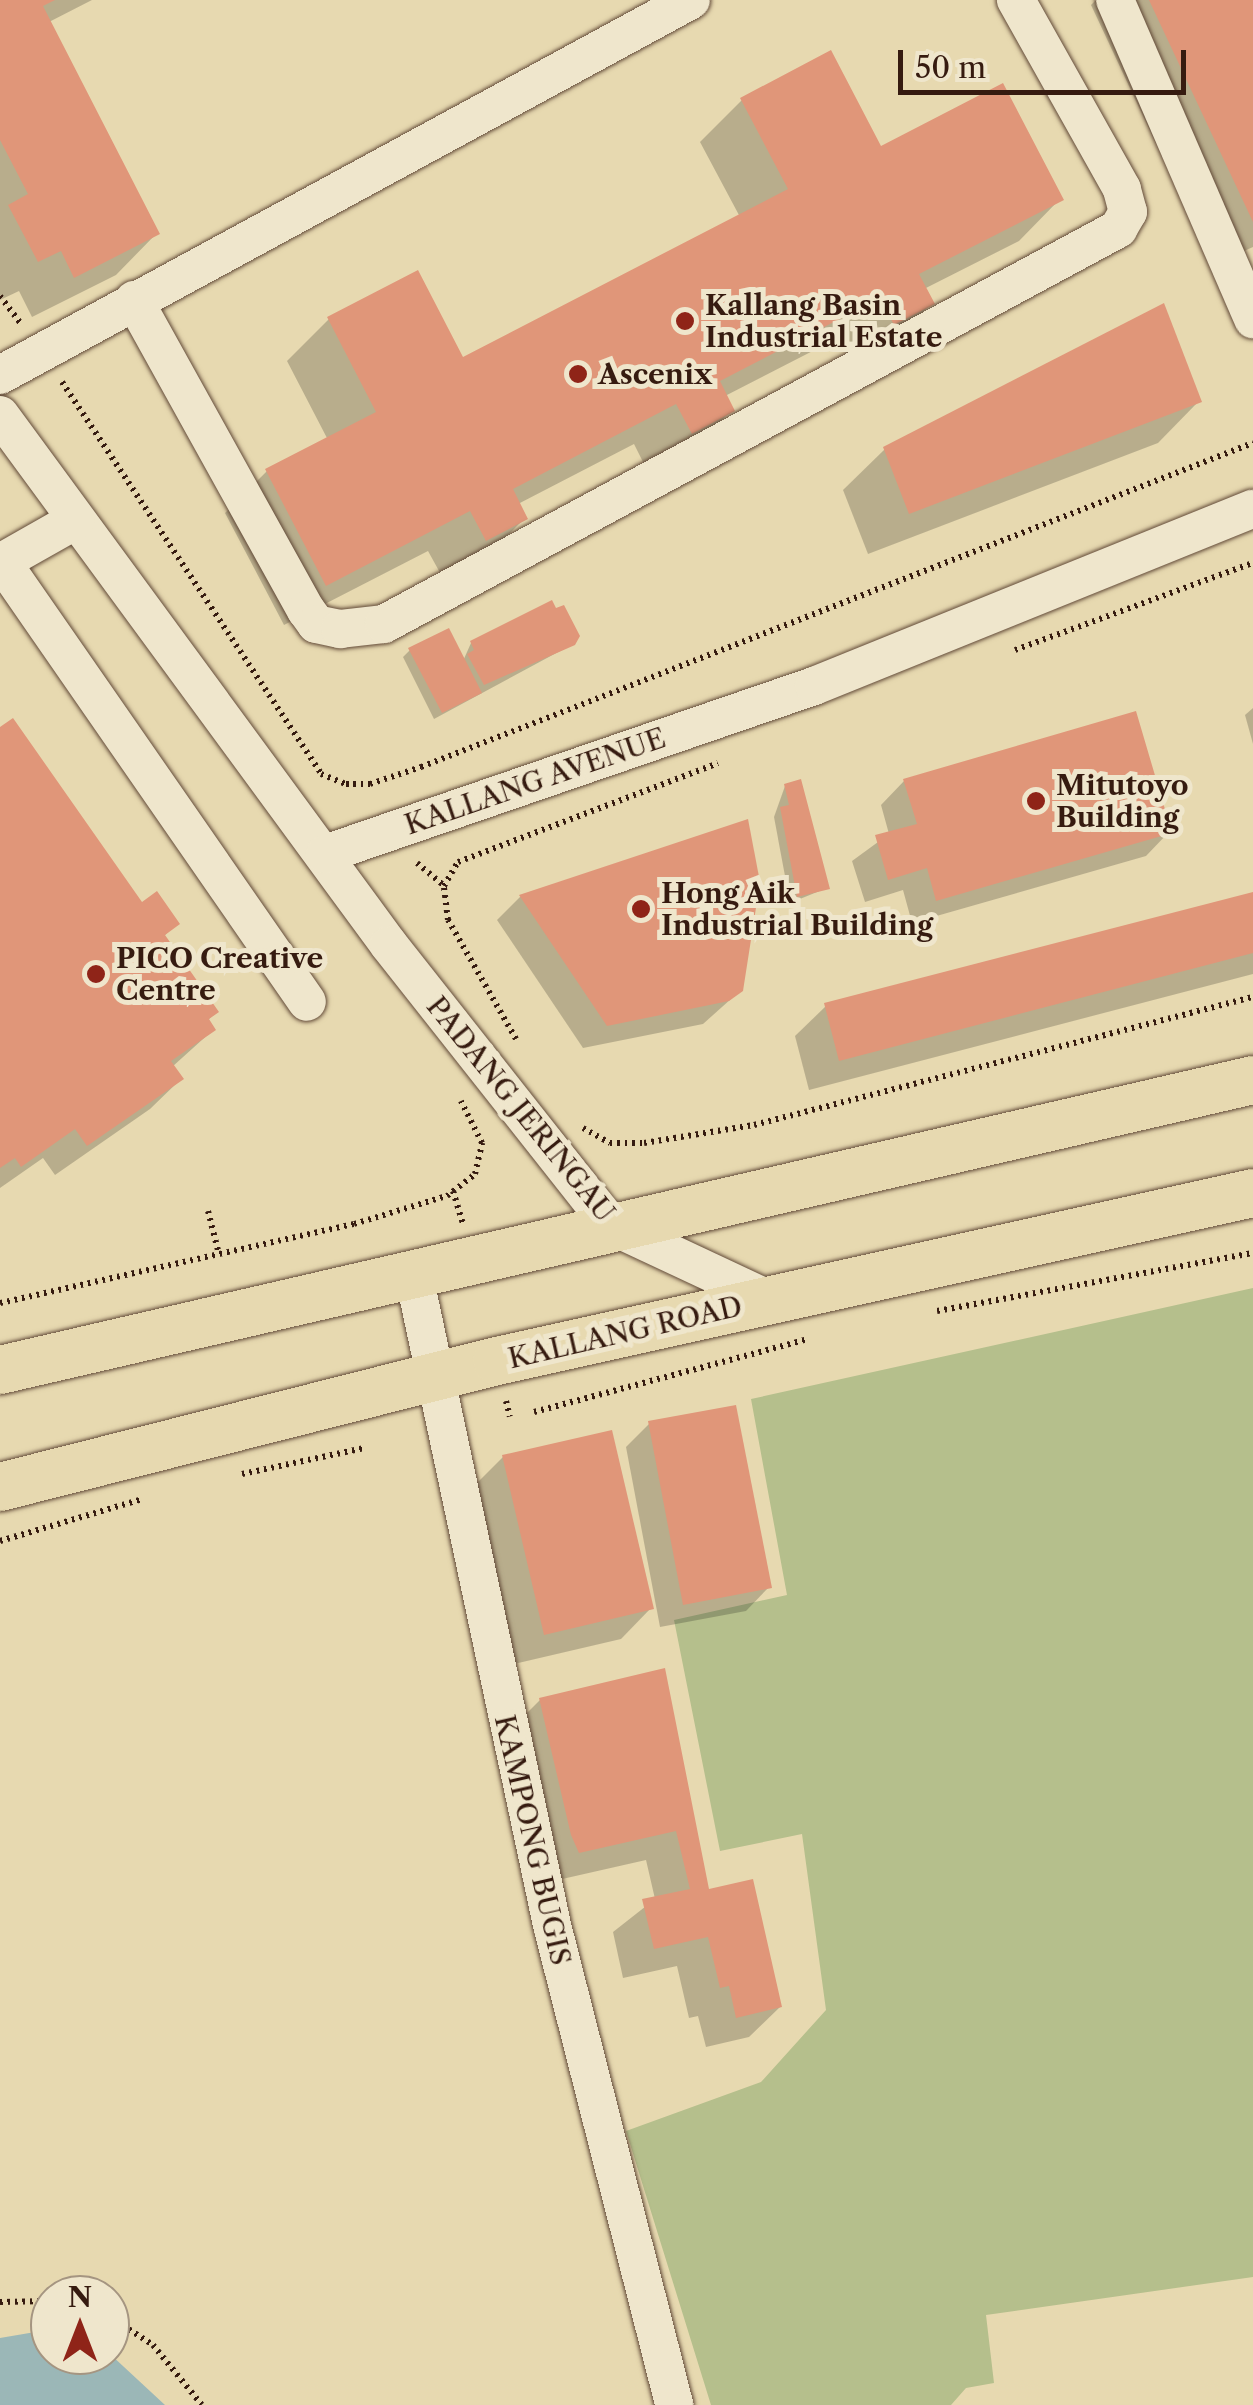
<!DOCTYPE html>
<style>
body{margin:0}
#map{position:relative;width:1253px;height:2405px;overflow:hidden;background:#e7d9b0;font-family:"Libre Caslon Text",serif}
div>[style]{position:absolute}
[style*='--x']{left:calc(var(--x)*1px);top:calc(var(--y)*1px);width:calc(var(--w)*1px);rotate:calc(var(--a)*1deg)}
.green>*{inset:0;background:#b5bf8c}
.water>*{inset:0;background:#9bb7b7}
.shadow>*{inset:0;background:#0003}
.building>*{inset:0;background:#e09679}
.path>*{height:6px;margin-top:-3px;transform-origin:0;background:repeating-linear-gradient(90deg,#361b10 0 2.5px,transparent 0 7.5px)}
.roads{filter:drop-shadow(0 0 2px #624a38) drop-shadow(0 0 2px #624a38)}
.minor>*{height:38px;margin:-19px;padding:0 19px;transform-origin:19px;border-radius:19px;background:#efe6cc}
.major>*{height:48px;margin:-24px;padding:0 24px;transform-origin:24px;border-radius:24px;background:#e7d9b0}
.dots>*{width:28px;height:28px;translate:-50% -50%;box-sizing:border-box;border:5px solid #efe6cc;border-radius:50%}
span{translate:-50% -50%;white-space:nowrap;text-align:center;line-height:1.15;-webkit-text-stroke:10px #efe6cc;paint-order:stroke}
.poi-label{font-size:28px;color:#361b10;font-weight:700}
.left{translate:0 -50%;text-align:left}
.street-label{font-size:28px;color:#361b10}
.north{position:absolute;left:30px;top:2275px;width:100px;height:100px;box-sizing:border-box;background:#efe6cc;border:2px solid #a59581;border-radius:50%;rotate:0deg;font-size:28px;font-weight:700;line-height:40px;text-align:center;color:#361b10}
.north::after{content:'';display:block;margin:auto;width:35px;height:45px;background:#8f2418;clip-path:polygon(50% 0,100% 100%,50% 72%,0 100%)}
.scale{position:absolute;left:898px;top:50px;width:288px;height:45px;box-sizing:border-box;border:5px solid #361b10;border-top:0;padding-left:12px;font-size:30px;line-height:35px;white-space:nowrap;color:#361b10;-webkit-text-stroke:8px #efe6cc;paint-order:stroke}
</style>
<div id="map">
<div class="green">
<i style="clip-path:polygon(1253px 1288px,1253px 2277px,986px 2315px,994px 2383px,966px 2388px,951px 2405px,711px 2405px,626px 2131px,761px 2082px,826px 2010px,802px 1834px,720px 1851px,674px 1620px,787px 1595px,751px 1399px)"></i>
</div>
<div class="water">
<i style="clip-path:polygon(47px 2330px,50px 2355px,110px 2354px,165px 2405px,0 2405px,0 2338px)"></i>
</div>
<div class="shadow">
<i style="clip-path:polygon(0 0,92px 0,49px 22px,157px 233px,116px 275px,32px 317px,19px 291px,0 300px)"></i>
<i style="clip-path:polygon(1096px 0,1253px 0,1253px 247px,1213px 265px,1091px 5px)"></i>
<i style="clip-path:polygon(742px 100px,880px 150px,1060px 199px,1019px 241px,924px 289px,932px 303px,890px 345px,852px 364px,838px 338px,725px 396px,732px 410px,690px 452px,649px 474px,634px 444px,518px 504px,525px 518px,483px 560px,444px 580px,428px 551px,284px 625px,225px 513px,267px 471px,328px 440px,287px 361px,329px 319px,462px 360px,740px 217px,700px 142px)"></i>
<i style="clip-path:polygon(1199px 401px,1158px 443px,868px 554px,843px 490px,885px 449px)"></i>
<i style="clip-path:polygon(471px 643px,573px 644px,434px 719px,403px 657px,410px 650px,463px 661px)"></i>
<i style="clip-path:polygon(1253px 708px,1253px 744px,1245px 715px)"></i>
<i style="clip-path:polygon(0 730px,141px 905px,176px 924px,163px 937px,216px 1012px,207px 1021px,213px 1030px,172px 1067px,181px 1079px,150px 1109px,55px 1175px,43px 1158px,0 1188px)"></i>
<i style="clip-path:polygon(904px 781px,1169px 832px,1146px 856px,912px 923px,903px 890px,865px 902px,852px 861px,889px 834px,881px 805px)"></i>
<i style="clip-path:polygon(785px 786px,827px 888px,790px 903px,774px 817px)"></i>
<i style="clip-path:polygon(746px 822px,741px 990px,703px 1024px,583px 1048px,497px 920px,520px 897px)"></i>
<i style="clip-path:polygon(1253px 895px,1253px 974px,809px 1090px,795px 1036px,826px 1006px)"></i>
<i style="clip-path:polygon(649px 1424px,769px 1587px,746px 1611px,660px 1627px,626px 1447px)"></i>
<i style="clip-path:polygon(503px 1457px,653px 1606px,621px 1639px,514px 1664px,472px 1488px)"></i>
<i style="clip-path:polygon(663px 1671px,707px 1892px,780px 2007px,749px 2037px,706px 2047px,698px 2016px,689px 2018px,677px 1966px,623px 1978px,613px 1932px,655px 1899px,646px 1860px,549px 1882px,509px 1731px,540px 1700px)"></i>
</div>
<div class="building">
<i style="clip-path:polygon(0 0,55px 0,43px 6px,160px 234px,74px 278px,61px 251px,38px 262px,8px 205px,28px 194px,0 140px)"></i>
<i style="clip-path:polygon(1149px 0,1253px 0,1253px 222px)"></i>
<i style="clip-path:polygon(831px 50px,881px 146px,1003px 83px,1064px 200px,919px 274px,935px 304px,894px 325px,880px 298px,720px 381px,735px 411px,692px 434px,676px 404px,513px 489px,528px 519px,486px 541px,470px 511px,326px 586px,265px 469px,376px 412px,327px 317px,418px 270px,463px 357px,788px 189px,740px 98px)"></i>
<i style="clip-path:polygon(1164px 303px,1202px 402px,909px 514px,883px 447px)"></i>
<i style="clip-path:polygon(552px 600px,556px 608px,564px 605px,580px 636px,575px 645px,484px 685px,467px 654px,474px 650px,470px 641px)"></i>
<i style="clip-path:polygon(449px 628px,482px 693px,442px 713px,408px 648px)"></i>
<i style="clip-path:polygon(1136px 711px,1172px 833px,936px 901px,927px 868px,888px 880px,875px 835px,917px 824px,903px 779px)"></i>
<i style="clip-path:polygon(13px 718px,142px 902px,157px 891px,180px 924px,165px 935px,219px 1012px,209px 1019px,216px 1030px,171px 1061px,184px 1079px,87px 1146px,75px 1129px,21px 1167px,15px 1158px,0 1168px,0 727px)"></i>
<i style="clip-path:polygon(801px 779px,830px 889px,797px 897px,780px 807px,789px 805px,784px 784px)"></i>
<i style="clip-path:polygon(748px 819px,760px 882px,743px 991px,729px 1001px,607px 1026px,519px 895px)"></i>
<i style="clip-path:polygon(1253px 892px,1253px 953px,839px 1061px,824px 1003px)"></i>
<i style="clip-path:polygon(736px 1405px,772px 1588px,683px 1605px,648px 1421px)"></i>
<i style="clip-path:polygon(612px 1430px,654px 1609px,544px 1635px,502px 1455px)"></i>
<i style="clip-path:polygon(665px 1668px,709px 1889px,753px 1879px,782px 2007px,736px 2018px,729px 1986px,720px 1988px,708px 1937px,654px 1949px,642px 1899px,690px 1889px,676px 1831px,579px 1853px,571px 1835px,539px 1698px)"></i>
</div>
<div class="path">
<i style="--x:0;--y:296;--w:34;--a:53"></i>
<i style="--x:62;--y:382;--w:470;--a:56.5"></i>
<i style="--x:321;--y:774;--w:27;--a:22"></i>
<i style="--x:346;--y:784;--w:24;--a:0"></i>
<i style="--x:370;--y:784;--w:54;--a:-18.4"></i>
<i style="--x:421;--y:767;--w:893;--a:-21.28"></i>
<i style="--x:1015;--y:650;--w:253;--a:-20.1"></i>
<i style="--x:417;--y:863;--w:35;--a:40"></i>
<i style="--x:516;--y:1039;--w:137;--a:-119.7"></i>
<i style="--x:448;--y:920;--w:34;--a:-97"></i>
<i style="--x:444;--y:886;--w:28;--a:-60"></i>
<i style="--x:458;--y:862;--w:278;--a:-20.8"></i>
<i style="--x:583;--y:1128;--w:31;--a:29"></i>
<i style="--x:610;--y:1143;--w:34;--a:0"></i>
<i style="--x:644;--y:1143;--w:111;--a:-9.3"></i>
<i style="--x:754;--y:1125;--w:515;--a:-14.39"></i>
<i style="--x:453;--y:1191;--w:34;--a:73"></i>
<i style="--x:208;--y:1211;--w:44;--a:75.7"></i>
<i style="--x:0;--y:1303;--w:363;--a:-12.6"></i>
<i style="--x:354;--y:1224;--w:97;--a:-16.8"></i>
<i style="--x:447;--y:1196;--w:36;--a:-38"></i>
<i style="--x:475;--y:1174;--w:32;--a:-77"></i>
<i style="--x:482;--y:1143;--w:47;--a:-116.6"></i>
<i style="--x:937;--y:1311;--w:321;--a:-10.4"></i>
<i style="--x:506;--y:1401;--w:16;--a:76"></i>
<i style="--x:534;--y:1412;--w:284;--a:-14.9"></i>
<i style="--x:242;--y:1474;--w:125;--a:-12"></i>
<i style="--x:0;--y:1541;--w:149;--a:-16.4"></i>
<i style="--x:0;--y:2302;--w:50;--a:-1.1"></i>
<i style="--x:110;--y:2317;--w:51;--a:33.1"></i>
<i style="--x:153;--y:2345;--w:77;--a:50.8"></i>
</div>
<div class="roads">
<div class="minor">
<i style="--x:1115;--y:0;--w:348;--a:66.6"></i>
<i style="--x:134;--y:300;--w:355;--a:61"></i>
<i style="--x:306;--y:610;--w:17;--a:54"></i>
<i style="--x:316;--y:624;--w:25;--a:12"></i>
<i style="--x:340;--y:629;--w:44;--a:-6.5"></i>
<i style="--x:384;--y:624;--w:834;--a:-28.29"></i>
<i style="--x:1118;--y:229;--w:20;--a:-60"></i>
<i style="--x:1128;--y:212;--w:24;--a:-105"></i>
<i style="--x:1122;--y:189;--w:217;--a:-119.3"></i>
<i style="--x:0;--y:375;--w:786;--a:-28.49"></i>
<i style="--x:0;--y:415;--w:657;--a:53.72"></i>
<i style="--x:389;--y:945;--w:357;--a:51.7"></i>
<i style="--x:610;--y:1225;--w:177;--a:25.1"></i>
<i style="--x:2;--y:562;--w:535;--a:55.27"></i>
<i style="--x:0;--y:563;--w:87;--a:-29.5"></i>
<i style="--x:325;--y:854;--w:517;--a:-18.96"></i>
<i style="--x:814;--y:686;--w:473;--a:-22"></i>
<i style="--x:413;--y:1271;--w:669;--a:78"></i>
<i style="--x:552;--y:1925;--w:495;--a:75.7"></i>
</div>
<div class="major">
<i style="--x:0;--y:1370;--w:1286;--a:-13.03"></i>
<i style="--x:0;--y:1487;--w:513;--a:-14.23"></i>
<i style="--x:497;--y:1361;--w:774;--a:-12.53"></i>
</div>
</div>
<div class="dots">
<i style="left:685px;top:321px;background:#8f2418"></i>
<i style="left:578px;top:374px;background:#8f2418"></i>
<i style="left:1036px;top:801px;background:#8f2418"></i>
<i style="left:641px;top:909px;background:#8f2418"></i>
<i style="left:96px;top:974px;background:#8f2418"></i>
</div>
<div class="poi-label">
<span class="left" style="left:705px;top:321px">Kallang Basin<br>Industrial Estate</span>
<span class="left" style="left:598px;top:374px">Ascenix</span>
<span class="left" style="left:1056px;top:801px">Mitutoyo<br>Building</span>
<span class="left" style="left:661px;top:909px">Hong Aik<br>Industrial Building</span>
<span class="left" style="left:116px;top:974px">PICO Creative<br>Centre</span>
</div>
<div class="street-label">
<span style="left:535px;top:781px;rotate:-19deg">KALLANG AVENUE</span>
<span style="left:521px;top:1109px;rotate:51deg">PADANG JERINGAU</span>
<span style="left:625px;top:1332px;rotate:-13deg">KALLANG ROAD</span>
<span style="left:533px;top:1840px;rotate:77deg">KAMPONG BUGIS</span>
</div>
<div class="north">N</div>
<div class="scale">50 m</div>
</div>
